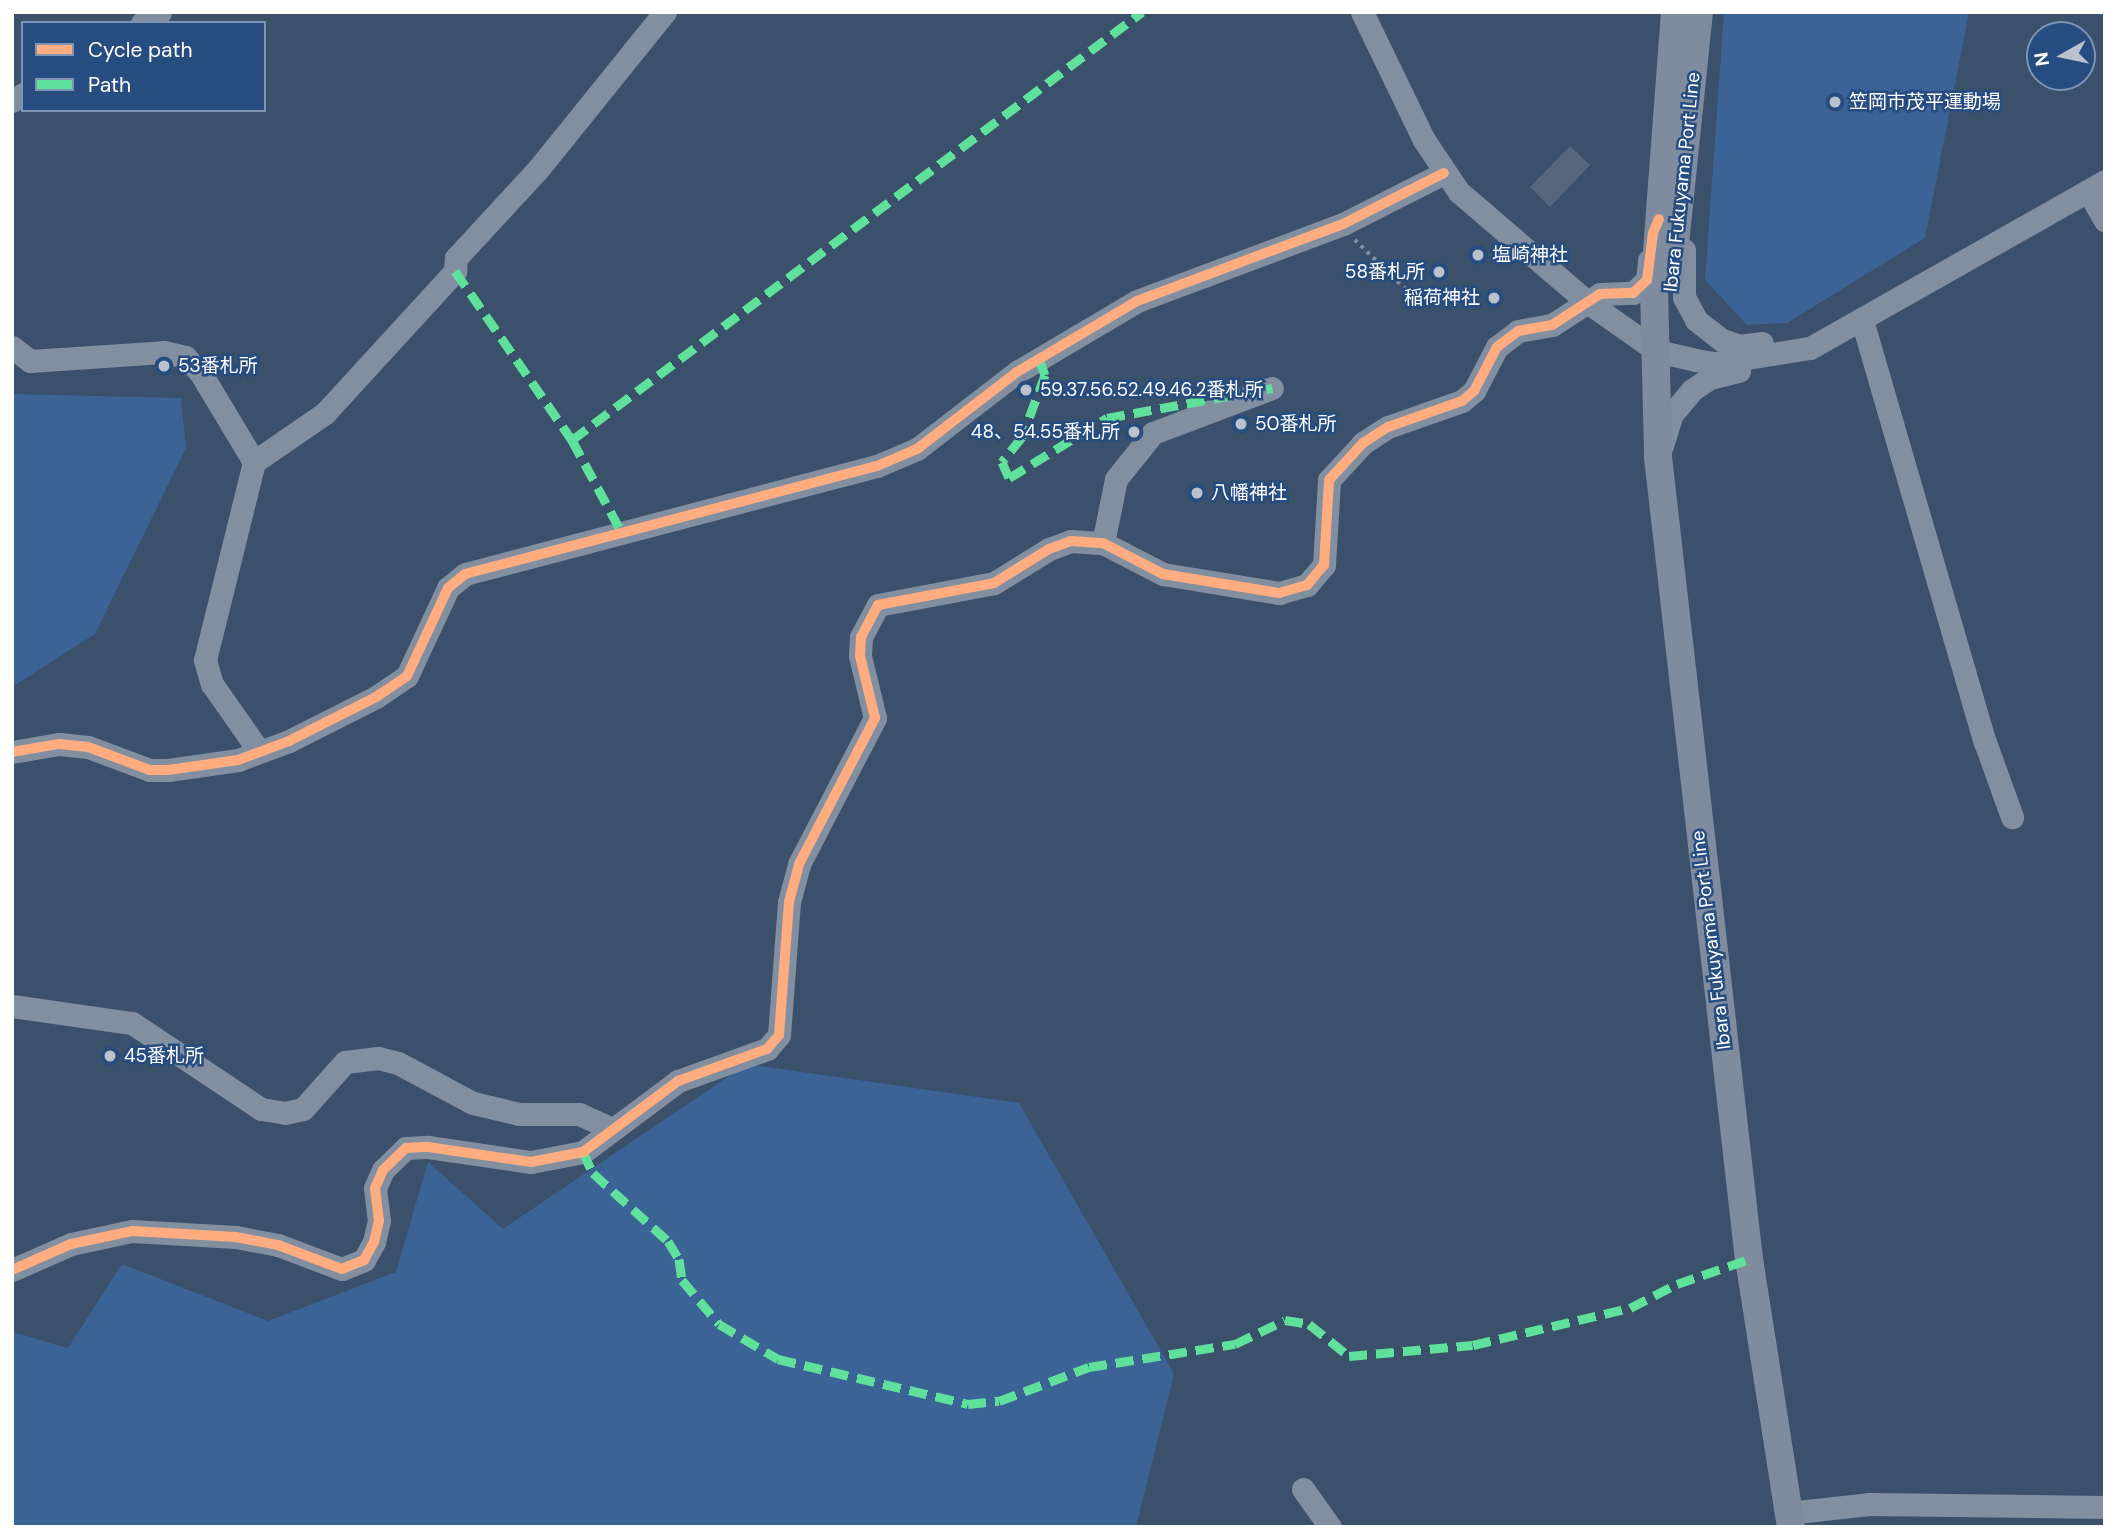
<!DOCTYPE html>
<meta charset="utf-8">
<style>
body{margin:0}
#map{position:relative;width:2117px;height:1539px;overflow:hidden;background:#3b506b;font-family:"DM Sans","Noto Sans JP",sans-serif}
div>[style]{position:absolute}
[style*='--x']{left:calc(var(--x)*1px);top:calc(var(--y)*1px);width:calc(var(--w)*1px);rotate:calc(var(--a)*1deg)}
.green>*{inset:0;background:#3b6395}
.building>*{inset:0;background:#56677d}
.path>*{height:3.5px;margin-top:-1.75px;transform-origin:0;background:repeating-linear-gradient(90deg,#818fa1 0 3.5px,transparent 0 8.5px)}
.minor>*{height:23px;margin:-11.5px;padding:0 11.5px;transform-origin:11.5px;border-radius:11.5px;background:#818fa1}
.major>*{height:28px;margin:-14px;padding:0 14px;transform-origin:14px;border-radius:14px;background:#7f8ca0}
.quiet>*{height:9px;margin-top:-4.5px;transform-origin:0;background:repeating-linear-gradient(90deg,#60e19b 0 18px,transparent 0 27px)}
.cycleway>*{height:10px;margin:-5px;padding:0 5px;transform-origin:5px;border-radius:5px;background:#ffac80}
.dots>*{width:19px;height:19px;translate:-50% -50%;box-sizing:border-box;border:4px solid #274c7f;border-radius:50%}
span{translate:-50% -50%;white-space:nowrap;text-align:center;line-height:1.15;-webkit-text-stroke:5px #274c7f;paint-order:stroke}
.poi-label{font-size:19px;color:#fff}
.left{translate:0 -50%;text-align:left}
.right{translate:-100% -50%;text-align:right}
.street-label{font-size:19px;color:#fff}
.frame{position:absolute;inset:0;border:14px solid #fff;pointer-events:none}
.legend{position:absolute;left:21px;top:21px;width:245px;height:91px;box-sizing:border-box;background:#274c7f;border:2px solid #7d94b2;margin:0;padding:9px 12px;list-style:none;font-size:21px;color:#fff}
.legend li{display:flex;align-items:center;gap:14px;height:35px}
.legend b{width:35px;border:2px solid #7d94b2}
.north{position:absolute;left:2026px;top:21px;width:70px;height:70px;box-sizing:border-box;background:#274c7f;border:2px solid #7d94b2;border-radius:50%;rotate:261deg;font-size:19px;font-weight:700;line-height:28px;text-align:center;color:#fff}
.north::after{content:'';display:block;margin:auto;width:24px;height:32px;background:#bac2cb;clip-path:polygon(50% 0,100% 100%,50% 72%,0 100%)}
</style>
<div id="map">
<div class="green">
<i style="clip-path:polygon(1724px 12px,1969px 12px,1925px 238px,1787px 323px,1747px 325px,1705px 280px)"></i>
<i style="clip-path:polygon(12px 394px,181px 398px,186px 448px,95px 634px,12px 687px)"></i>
<i style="clip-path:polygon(747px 1064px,1019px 1103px,1174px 1374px,1136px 1527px,12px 1527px,12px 1332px,68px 1348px,122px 1264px,268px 1321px,396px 1272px,428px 1162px,503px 1229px)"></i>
</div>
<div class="building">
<i style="clip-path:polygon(1570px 146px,1590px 165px,1550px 207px,1530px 187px)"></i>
</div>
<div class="path">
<i style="--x:1355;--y:240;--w:85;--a:44"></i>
</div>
<div class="minor">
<i style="--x:1362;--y:12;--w:142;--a:64.2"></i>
<i style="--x:1424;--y:140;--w:63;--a:56.1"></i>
<i style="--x:1459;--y:192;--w:167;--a:40.6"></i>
<i style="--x:1586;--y:301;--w:87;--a:35.2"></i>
<i style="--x:1657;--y:351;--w:39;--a:13"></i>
<i style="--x:1695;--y:360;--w:20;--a:9"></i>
<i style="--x:1715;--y:363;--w:96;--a:-9"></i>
<i style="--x:1810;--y:348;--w:339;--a:-29.5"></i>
<i style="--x:142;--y:23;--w:21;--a:-31"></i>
<i style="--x:12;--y:101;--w:13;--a:-32"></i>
<i style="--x:2088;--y:191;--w:34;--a:60"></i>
<i style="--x:1684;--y:250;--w:47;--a:90"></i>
<i style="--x:1684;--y:297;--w:26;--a:62"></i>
<i style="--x:1696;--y:320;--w:33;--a:38"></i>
<i style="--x:1722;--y:340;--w:19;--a:18"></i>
<i style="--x:1740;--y:346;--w:22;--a:-8"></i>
<i style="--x:1862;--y:320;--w:440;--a:73.8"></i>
<i style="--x:1985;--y:742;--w:80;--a:70.2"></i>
<i style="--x:12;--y:347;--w:23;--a:38"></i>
<i style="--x:30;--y:361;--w:134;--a:-3.8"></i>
<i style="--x:164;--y:352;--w:22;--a:13"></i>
<i style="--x:185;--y:357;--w:21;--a:45"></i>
<i style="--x:200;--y:372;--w:105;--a:59"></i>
<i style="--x:254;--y:462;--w:86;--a:-34.6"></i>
<i style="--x:325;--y:413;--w:193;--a:-47.5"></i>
<i style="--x:455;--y:271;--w:13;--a:-86"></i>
<i style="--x:456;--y:258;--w:122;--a:-47.3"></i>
<i style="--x:539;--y:168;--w:201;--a:-51.1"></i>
<i style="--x:1662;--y:446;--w:34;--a:-73"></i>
<i style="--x:1672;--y:414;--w:31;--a:-50"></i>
<i style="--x:1692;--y:390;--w:22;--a:-34"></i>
<i style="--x:1710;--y:378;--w:30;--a:-14"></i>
<i style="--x:254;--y:462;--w:204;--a:103.9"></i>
<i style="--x:205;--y:660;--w:25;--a:74"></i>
<i style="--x:212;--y:684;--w:82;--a:55"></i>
<i style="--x:1103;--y:543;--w:65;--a:-78.5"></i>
<i style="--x:1116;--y:479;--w:59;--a:-51.2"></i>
<i style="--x:1153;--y:433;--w:127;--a:-20.7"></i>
<i style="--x:12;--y:752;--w:48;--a:-9.7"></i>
<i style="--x:59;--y:744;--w:29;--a:6"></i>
<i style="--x:88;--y:747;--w:66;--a:20.4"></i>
<i style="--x:150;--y:770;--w:18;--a:0"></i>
<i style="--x:168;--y:770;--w:71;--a:-8.1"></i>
<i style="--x:238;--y:760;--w:54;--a:-20.4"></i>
<i style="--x:289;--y:741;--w:97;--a:-26.8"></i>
<i style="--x:376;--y:697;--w:37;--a:-34"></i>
<i style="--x:407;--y:676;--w:97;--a:-65"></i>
<i style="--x:448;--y:588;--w:22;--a:-39"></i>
<i style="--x:465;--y:574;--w:426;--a:-14.7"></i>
<i style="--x:877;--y:466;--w:43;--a:-23"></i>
<i style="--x:917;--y:449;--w:126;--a:-37.6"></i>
<i style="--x:1017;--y:372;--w:139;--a:-30.6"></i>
<i style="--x:1137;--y:301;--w:220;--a:-20.5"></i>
<i style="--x:1343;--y:224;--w:113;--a:-26.8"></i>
<i style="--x:12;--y:1006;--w:121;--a:8.1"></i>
<i style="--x:132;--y:1023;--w:155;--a:33.7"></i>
<i style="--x:261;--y:1109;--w:24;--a:9"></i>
<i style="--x:285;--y:1113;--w:18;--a:-13"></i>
<i style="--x:303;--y:1109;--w:63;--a:-48.2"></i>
<i style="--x:345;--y:1062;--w:33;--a:-7"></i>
<i style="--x:378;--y:1058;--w:21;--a:14"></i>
<i style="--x:398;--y:1063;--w:85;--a:28.1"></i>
<i style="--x:473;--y:1103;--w:47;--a:13.4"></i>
<i style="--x:519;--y:1114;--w:60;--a:0"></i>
<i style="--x:579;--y:1114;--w:36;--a:24"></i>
<i style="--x:12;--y:1270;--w:64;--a:-23.8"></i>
<i style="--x:71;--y:1244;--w:62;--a:-12"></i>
<i style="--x:132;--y:1231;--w:104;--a:3.3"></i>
<i style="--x:236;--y:1237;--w:43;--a:10.8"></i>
<i style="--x:278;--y:1245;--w:68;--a:20.6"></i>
<i style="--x:342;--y:1269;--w:24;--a:-22"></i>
<i style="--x:364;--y:1260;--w:21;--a:-61"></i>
<i style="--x:374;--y:1242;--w:22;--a:-77"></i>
<i style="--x:379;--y:1221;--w:33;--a:-97"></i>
<i style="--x:375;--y:1188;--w:20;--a:-66"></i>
<i style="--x:383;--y:1170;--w:32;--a:-44"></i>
<i style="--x:406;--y:1148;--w:22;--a:-3"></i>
<i style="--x:428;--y:1147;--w:104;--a:8.3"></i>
<i style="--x:531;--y:1162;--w:53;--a:-10.9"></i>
<i style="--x:583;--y:1152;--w:119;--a:-36.8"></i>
<i style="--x:678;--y:1081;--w:95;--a:-19.8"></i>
<i style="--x:767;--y:1049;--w:18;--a:-49"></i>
<i style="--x:779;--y:1035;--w:133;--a:-85.7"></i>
<i style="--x:789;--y:902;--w:39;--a:-75"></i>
<i style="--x:799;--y:864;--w:165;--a:-62.5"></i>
<i style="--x:875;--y:718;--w:64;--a:-103.6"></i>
<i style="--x:860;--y:656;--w:19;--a:-87"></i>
<i style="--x:861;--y:637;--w:36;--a:-62"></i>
<i style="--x:878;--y:605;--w:118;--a:-10.7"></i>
<i style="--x:994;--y:583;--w:65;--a:-31.7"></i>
<i style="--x:1049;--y:549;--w:23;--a:-20"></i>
<i style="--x:1071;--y:541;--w:32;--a:4"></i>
<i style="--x:1103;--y:543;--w:68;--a:27.3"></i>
<i style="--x:1163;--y:574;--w:118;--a:9.3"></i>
<i style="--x:1279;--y:593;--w:29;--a:-16"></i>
<i style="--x:1307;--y:585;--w:26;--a:-50"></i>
<i style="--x:1324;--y:565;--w:85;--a:-86.6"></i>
<i style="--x:1329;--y:480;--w:50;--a:-47.4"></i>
<i style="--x:1363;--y:443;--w:30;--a:-33"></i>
<i style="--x:1388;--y:427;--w:78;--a:-19.4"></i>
<i style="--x:1462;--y:401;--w:16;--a:-40"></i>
<i style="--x:1474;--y:391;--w:50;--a:-62.4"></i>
<i style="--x:1497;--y:347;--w:26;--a:-37"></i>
<i style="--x:1518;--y:331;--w:35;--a:-10"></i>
<i style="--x:1552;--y:325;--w:57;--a:-32.9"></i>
<i style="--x:1600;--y:294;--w:33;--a:-2"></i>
<i style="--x:1633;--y:293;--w:19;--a:-43"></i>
<i style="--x:1647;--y:280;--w:20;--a:-84"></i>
<i style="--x:1303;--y:1489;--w:47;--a:54.6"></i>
<i style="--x:1788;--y:1513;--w:81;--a:-6.3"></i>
<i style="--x:1869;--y:1504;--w:236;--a:0.7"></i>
</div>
<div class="major">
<i style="--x:1675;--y:12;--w:278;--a:94.3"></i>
<i style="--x:1654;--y:289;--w:168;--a:88.6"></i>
<i style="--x:1658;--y:457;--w:807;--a:83.53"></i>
<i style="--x:1749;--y:1259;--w:271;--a:81.1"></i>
<i style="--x:1672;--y:273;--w:262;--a:-84.1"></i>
</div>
<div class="quiet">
<i style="--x:455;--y:271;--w:206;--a:55.3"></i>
<i style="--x:572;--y:440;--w:106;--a:61.7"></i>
<i style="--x:1039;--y:358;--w:18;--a:71"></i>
<i style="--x:1045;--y:375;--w:66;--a:110.4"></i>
<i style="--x:1022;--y:437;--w:32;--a:129"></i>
<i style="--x:1002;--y:462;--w:17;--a:66"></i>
<i style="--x:1009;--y:478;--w:115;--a:-31.5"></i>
<i style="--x:1107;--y:418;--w:168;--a:-10.3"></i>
<i style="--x:572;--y:440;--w:713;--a:-36.9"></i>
<i style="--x:583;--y:1152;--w:23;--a:65"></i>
<i style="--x:593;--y:1173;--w:101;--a:42.2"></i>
<i style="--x:668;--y:1241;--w:21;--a:59"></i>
<i style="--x:679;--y:1259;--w:21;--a:82"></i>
<i style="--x:682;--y:1280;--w:57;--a:49.9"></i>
<i style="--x:719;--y:1324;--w:69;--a:30.7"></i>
<i style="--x:778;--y:1359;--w:195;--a:13.3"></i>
<i style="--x:968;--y:1404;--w:31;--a:-6"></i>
<i style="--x:999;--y:1401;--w:96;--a:-20.7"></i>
<i style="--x:1089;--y:1367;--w:148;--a:-9"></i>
<i style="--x:1235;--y:1344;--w:55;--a:-25.6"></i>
<i style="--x:1285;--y:1320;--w:24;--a:9"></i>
<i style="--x:1309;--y:1324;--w:51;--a:38.7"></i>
<i style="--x:1349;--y:1356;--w:124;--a:-5.1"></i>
<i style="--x:1473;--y:1345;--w:161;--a:-13.3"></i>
<i style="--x:1630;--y:1308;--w:53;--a:-27.1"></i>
<i style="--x:1677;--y:1284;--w:76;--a:-19.1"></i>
</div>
<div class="cycleway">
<i style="--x:12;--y:752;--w:48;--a:-9.7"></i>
<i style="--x:59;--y:744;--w:29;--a:6"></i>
<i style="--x:88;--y:747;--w:66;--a:20.4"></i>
<i style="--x:150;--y:770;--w:18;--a:0"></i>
<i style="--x:168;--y:770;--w:71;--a:-8.1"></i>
<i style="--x:238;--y:760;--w:54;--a:-20.4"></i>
<i style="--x:289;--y:741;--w:97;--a:-26.8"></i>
<i style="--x:376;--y:697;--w:37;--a:-34"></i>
<i style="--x:407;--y:676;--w:97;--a:-65"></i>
<i style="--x:448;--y:588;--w:22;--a:-39"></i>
<i style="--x:465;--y:574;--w:426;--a:-14.7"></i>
<i style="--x:877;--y:466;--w:43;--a:-23"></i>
<i style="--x:917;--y:449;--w:126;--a:-37.6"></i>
<i style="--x:1017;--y:372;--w:139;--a:-30.6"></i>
<i style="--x:1137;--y:301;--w:220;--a:-20.5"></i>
<i style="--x:1343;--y:224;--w:113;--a:-26.8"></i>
<i style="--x:12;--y:1270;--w:64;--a:-23.8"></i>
<i style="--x:71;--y:1244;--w:62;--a:-12"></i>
<i style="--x:132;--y:1231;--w:104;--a:3.3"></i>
<i style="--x:236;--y:1237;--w:43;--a:10.8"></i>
<i style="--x:278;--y:1245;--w:68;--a:20.6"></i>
<i style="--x:342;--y:1269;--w:24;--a:-22"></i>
<i style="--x:364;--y:1260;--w:21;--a:-61"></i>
<i style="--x:374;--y:1242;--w:22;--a:-77"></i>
<i style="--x:379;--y:1221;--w:33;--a:-97"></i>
<i style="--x:375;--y:1188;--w:20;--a:-66"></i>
<i style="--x:383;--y:1170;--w:32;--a:-44"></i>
<i style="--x:406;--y:1148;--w:22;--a:-3"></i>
<i style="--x:428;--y:1147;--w:104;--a:8.3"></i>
<i style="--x:531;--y:1162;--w:53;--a:-10.9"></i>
<i style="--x:583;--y:1152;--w:119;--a:-36.8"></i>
<i style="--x:678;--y:1081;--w:95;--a:-19.8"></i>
<i style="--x:767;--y:1049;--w:18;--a:-49"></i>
<i style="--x:779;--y:1035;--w:133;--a:-85.7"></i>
<i style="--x:789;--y:902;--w:39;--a:-75"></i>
<i style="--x:799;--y:864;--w:165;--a:-62.5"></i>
<i style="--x:875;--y:718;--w:64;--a:-103.6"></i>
<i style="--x:860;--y:656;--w:19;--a:-87"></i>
<i style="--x:861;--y:637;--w:36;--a:-62"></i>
<i style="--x:878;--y:605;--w:118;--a:-10.7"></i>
<i style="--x:994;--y:583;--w:65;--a:-31.7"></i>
<i style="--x:1049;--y:549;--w:23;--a:-20"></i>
<i style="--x:1071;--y:541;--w:32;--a:4"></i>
<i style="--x:1103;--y:543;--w:68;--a:27.3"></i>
<i style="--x:1163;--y:574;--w:118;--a:9.3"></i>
<i style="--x:1279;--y:593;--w:29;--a:-16"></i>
<i style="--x:1307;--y:585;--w:26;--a:-50"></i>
<i style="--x:1324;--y:565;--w:85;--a:-86.6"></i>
<i style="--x:1329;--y:480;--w:50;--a:-47.4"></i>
<i style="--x:1363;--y:443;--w:30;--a:-33"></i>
<i style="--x:1388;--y:427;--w:78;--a:-19.4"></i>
<i style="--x:1462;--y:401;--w:16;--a:-40"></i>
<i style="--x:1474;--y:391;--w:50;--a:-62.4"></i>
<i style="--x:1497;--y:347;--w:26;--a:-37"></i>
<i style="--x:1518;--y:331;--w:35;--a:-10"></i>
<i style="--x:1552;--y:325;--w:57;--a:-32.9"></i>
<i style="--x:1600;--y:294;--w:33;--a:-2"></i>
<i style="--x:1633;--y:293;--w:19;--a:-43"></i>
<i style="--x:1647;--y:280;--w:47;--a:-82.7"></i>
<i style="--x:1653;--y:233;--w:15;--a:-67"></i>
</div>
<div class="dots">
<i style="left:1835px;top:102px;background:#bac2cb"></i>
<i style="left:1478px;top:255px;background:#bac2cb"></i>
<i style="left:1439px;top:272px;background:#bac2cb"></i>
<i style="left:1494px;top:298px;background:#bac2cb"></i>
<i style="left:164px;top:366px;background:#bac2cb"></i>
<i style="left:1026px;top:390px;background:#bac2cb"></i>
<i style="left:1241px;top:424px;background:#bac2cb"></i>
<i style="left:1134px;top:432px;background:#bac2cb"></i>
<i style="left:1197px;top:493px;background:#bac2cb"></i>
<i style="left:110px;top:1056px;background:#bac2cb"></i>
</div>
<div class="poi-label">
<span class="left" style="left:1849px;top:102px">笠岡市茂平運動場</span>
<span class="left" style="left:1492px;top:255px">塩崎神社</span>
<span class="right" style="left:1425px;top:272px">58番札所</span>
<span class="right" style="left:1480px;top:298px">稲荷神社</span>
<span class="left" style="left:178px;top:366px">53番札所</span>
<span class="left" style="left:1040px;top:390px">59.37.56.52.49.46.2番札所</span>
<span class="left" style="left:1255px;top:424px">50番札所</span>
<span class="right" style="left:1120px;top:432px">48、54.55番札所</span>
<span class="left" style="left:1211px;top:493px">八幡神社</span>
<span class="left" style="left:124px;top:1056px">45番札所</span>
</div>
<div class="street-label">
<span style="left:1682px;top:182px;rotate:-84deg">Ibara Fukuyama Port Line</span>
<span style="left:1711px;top:940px;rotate:-97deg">Ibara Fukuyama Port Line</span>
</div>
<div class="frame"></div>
<ul class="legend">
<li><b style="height:9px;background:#ffac80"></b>Cycle path</li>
<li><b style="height:9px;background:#60e19b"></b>Path</li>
</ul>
<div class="north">N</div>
</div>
